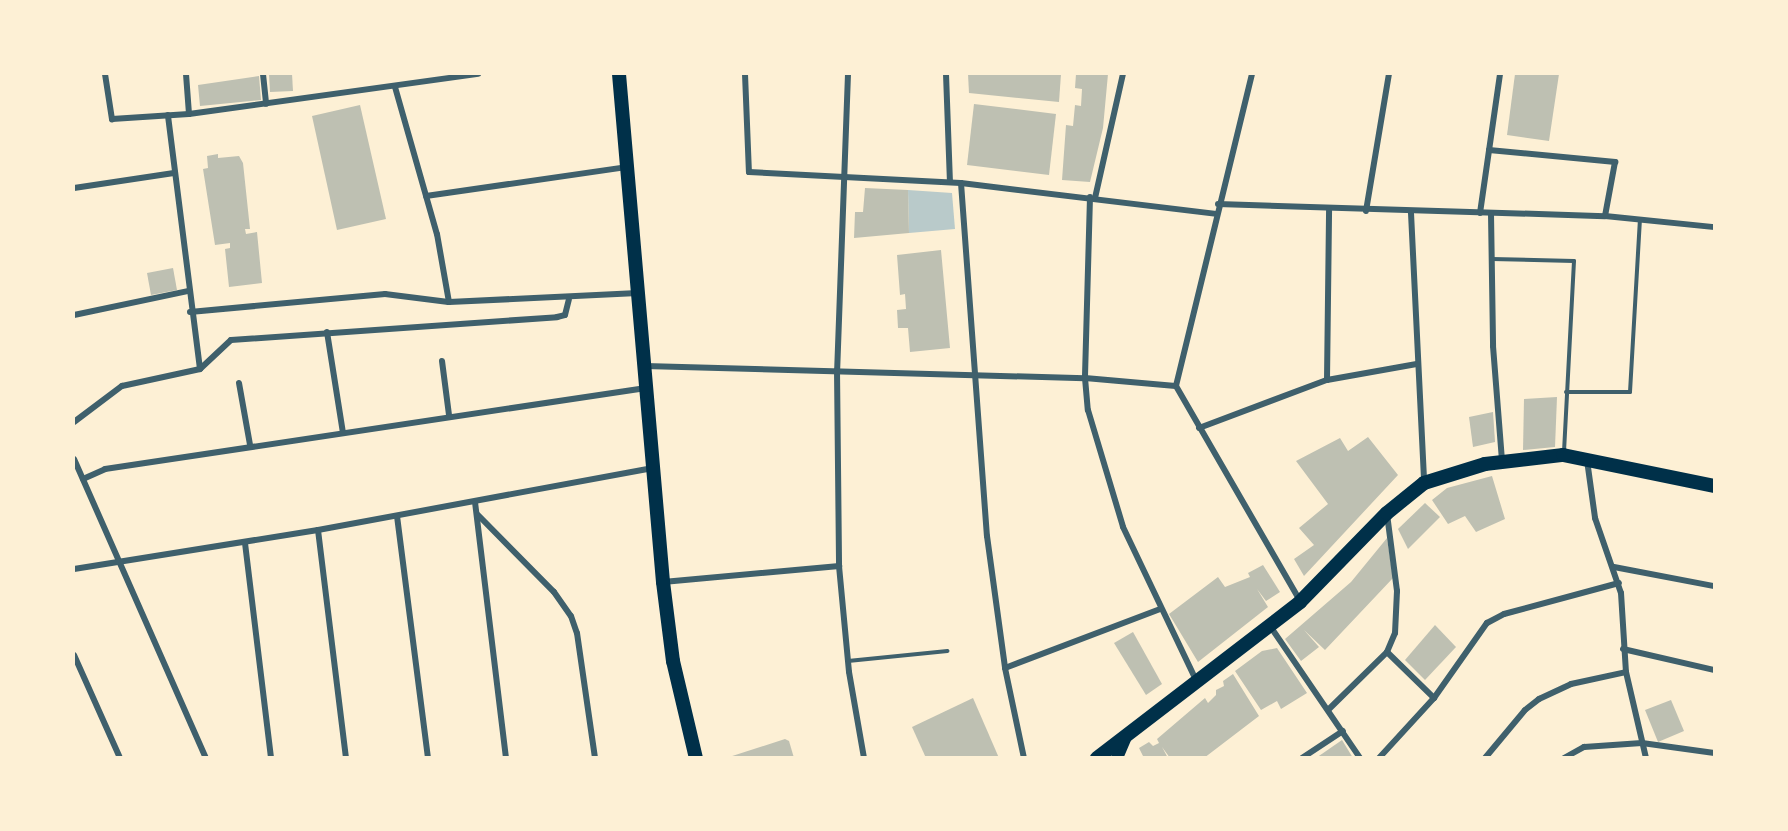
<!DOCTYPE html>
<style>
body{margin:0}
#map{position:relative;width:1788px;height:831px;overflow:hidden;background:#fdf0d5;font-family:"Exo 2",sans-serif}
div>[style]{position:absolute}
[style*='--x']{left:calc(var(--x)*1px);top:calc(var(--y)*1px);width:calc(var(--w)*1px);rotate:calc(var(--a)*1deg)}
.green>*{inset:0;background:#b9caca}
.building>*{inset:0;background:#bec0b2}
.service>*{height:4px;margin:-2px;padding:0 2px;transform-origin:2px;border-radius:2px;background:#3f606c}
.minor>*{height:6px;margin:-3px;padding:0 3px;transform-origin:3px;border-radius:3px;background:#3f606c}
.secondary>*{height:12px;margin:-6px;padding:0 6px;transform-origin:6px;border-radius:6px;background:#003049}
.primary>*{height:14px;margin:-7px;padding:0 7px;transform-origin:7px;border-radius:7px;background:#003049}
span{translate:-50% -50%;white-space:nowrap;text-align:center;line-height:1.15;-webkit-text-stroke:4.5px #fdf0d5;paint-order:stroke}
.frame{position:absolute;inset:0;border:75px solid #fdf0d5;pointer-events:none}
</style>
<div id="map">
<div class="green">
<i style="clip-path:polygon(908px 190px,952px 193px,955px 229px,909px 233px)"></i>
</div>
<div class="building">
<i style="clip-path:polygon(269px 74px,292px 74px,293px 91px,270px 92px)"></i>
<i style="clip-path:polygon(968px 74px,1061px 74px,1059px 102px,969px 93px)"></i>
<i style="clip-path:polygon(1076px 74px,1108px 74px,1103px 128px,1090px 182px,1062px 180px,1066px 125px,1073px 126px,1075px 105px,1081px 106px,1082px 89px,1075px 88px)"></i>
<i style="clip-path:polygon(1515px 74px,1559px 74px,1549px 141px,1507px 135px)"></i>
<i style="clip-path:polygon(259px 76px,261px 100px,200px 106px,198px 85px)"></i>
<i style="clip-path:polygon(974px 104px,1056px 114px,1049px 175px,967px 165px)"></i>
<i style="clip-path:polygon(360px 105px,386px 219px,337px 230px,312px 116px)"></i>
<i style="clip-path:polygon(218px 154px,218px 158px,239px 156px,243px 163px,250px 229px,245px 229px,246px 234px,257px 232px,262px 283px,229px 287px,225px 249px,230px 248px,230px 243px,215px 245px,203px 169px,208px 168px,207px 156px)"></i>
<i style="clip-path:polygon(865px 188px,908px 190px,909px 233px,854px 238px,855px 212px,863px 212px)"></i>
<i style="clip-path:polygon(941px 250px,950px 348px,910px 352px,908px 328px,898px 328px,897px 310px,906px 309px,905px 294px,900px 295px,897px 255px)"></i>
<i style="clip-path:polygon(173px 268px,177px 290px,151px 295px,147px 273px)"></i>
<i style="clip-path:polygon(1557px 397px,1555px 447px,1523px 450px,1524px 399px)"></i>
<i style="clip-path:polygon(1493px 412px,1495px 442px,1473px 447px,1469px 417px)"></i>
<i style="clip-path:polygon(1368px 437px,1398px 475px,1304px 576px,1294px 559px,1314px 545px,1299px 528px,1328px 504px,1296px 461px,1340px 438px,1348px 451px)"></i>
<i style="clip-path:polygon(1492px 476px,1505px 519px,1476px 532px,1465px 516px,1448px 524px,1432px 500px,1447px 488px)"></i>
<i style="clip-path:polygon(1425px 503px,1440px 517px,1408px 549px,1398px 529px)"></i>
<i style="clip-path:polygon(1387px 538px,1393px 578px,1325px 650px,1304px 630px,1319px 647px,1301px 661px,1285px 639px,1351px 582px)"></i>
<i style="clip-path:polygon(1263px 565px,1280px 592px,1266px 601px,1257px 589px,1268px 607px,1198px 662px,1169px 614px,1218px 577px,1225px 587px,1250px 577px,1248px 573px)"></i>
<i style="clip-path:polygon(1435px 625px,1456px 647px,1425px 680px,1405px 660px)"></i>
<i style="clip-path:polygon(1133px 632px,1162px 684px,1146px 695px,1114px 643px)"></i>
<i style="clip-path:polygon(1277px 648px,1307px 693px,1281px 709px,1277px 701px,1261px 710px,1235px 671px,1262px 651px)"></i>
<i style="clip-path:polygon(1233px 674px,1259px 716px,1204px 758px,1170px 758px,1162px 747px,1168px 758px,1144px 758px,1139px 748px,1149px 742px,1153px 746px,1159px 743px,1157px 739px,1205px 698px,1208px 703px,1216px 695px,1216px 690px,1224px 686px,1223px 681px)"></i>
<i style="clip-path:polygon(973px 698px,999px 758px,926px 758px,912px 727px)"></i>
<i style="clip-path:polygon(1671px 700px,1684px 731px,1658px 742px,1645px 710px)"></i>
<i style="clip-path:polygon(785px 739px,789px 741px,794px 758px,726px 758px)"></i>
<i style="clip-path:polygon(1342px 740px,1353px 758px,1316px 758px)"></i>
</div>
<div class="service">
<i style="--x:1492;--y:259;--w:82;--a:1.4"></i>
<i style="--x:1574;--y:261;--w:190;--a:93"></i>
<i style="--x:1566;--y:392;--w:64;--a:0"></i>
<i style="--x:1630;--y:392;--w:172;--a:-86.7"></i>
<i style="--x:848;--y:661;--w:100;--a:-5.8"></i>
</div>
<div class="minor">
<i style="--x:105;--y:74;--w:46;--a:81.2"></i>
<i style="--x:112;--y:119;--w:77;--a:-3.7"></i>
<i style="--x:189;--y:114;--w:292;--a:-7.9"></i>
<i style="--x:186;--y:74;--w:40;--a:85.7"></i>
<i style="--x:263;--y:74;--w:30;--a:84"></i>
<i style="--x:745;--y:74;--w:98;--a:87.7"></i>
<i style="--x:749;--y:172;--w:212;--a:3"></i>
<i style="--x:961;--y:183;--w:257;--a:6.9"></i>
<i style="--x:848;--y:74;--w:296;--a:92.1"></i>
<i style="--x:837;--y:370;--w:196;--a:89.4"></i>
<i style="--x:839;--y:566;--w:106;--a:84.6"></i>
<i style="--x:849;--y:672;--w:87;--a:80.1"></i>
<i style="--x:946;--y:74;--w:108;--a:87.9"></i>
<i style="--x:1252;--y:74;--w:321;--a:103.7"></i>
<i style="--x:1176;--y:386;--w:248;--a:60"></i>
<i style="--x:395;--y:87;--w:153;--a:74.1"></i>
<i style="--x:437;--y:234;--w:69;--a:80"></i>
<i style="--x:1489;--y:150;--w:127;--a:5.4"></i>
<i style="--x:1615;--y:162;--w:55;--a:100.5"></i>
<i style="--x:961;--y:183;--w:354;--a:85.8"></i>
<i style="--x:987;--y:536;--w:133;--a:82.2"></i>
<i style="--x:1005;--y:668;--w:92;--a:78.1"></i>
<i style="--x:74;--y:188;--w:101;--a:-8.5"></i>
<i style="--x:426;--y:196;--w:204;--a:-8.2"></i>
<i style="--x:1090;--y:197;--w:181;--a:91.6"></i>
<i style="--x:1085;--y:378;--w:32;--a:85"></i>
<i style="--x:1088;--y:410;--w:122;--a:73.3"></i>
<i style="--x:1123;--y:527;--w:172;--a:64.5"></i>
<i style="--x:1095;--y:198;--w:127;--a:-77.3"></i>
<i style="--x:1218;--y:204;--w:387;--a:1.8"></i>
<i style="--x:1605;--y:216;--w:110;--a:5.8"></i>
<i style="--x:1366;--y:211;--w:139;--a:-80.5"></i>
<i style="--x:1411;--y:213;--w:270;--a:87.2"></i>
<i style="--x:1480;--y:213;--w:140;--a:-81.8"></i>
<i style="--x:1491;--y:214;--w:132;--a:89.1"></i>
<i style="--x:1493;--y:346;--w:115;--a:85.5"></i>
<i style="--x:190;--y:312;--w:196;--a:-5.3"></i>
<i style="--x:385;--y:294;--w:64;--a:7.1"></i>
<i style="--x:449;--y:302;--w:189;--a:-2.7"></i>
<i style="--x:74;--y:315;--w:116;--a:-11.9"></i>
<i style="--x:327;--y:332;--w:102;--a:81"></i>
<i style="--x:442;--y:361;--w:54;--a:82.6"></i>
<i style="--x:645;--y:366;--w:440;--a:1.6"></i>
<i style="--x:1085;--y:378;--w:91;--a:5"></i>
<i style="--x:200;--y:369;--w:42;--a:-43.1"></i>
<i style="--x:231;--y:340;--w:327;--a:-4"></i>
<i style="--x:557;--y:317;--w:8;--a:-14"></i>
<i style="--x:565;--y:315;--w:16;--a:-76"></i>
<i style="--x:1327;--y:380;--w:171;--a:-89.3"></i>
<i style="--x:239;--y:383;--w:63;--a:79.9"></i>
<i style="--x:74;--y:422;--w:60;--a:-36.9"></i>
<i style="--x:122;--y:386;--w:80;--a:-12.3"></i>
<i style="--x:200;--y:369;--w:256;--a:-97.2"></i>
<i style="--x:1199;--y:428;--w:137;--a:-20.6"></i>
<i style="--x:1327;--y:380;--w:91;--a:-10.1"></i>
<i style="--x:74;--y:459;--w:327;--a:66.2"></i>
<i style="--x:1587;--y:460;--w:59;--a:82.1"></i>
<i style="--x:1595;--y:518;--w:79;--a:70.9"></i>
<i style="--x:1621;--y:593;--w:79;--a:86.4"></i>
<i style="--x:1626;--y:672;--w:88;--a:76.9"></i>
<i style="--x:83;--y:479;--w:24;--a:-24"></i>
<i style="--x:105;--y:469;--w:547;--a:-8.52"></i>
<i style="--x:475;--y:502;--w:258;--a:83.1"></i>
<i style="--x:1387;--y:514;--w:78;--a:82.6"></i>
<i style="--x:1397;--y:591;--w:42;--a:92.7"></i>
<i style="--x:1395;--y:633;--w:21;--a:113"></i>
<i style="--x:1387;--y:652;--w:66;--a:44.4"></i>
<i style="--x:478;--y:515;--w:108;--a:45.4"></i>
<i style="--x:554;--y:592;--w:29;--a:55"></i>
<i style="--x:571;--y:616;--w:18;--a:71"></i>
<i style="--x:577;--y:633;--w:126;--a:81.8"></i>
<i style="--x:397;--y:516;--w:244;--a:82.7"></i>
<i style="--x:318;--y:530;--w:230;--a:83"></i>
<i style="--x:245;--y:543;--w:217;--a:83.1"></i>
<i style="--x:1614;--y:567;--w:102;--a:10.8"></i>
<i style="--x:74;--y:569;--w:247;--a:-9.1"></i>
<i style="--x:318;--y:530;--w:342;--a:-10.5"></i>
<i style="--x:663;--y:582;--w:177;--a:-5.2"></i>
<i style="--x:1270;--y:626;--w:160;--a:55.7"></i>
<i style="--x:1623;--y:649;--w:93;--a:13"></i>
<i style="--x:74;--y:655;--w:113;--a:65.9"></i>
<i style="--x:1005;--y:668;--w:166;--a:-20.8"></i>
<i style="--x:1328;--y:710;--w:83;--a:-44.5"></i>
<i style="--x:1302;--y:758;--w:49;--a:-33.4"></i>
<i style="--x:1379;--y:758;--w:81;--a:-47.5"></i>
<i style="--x:1434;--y:698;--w:92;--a:-54.8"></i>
<i style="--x:1487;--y:623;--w:19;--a:-28"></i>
<i style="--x:1504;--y:614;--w:119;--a:-15.1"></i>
<i style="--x:1485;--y:758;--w:62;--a:-50.2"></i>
<i style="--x:1525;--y:710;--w:18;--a:-38"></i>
<i style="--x:1539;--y:699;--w:35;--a:-25"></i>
<i style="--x:1571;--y:684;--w:56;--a:-12.3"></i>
<i style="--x:1564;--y:758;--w:23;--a:-29"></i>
<i style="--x:1584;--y:747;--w:58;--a:-3.9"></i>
<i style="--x:1642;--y:743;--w:73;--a:7.9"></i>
</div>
<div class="secondary">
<i style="--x:1117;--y:758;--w:21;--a:-67"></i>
</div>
<div class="primary">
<i style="--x:619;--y:74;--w:510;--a:85.05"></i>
<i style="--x:663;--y:582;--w:80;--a:82.8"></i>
<i style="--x:673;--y:661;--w:100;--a:76.7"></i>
<i style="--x:1097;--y:758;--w:256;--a:-37.5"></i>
<i style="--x:1300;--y:602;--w:124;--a:-45.7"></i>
<i style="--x:1387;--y:513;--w:48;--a:-39"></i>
<i style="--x:1424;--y:483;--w:64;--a:-17.3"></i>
<i style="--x:1485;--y:464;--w:79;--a:-6.6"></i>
<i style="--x:1563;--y:455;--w:154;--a:11.6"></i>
</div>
<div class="frame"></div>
</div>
